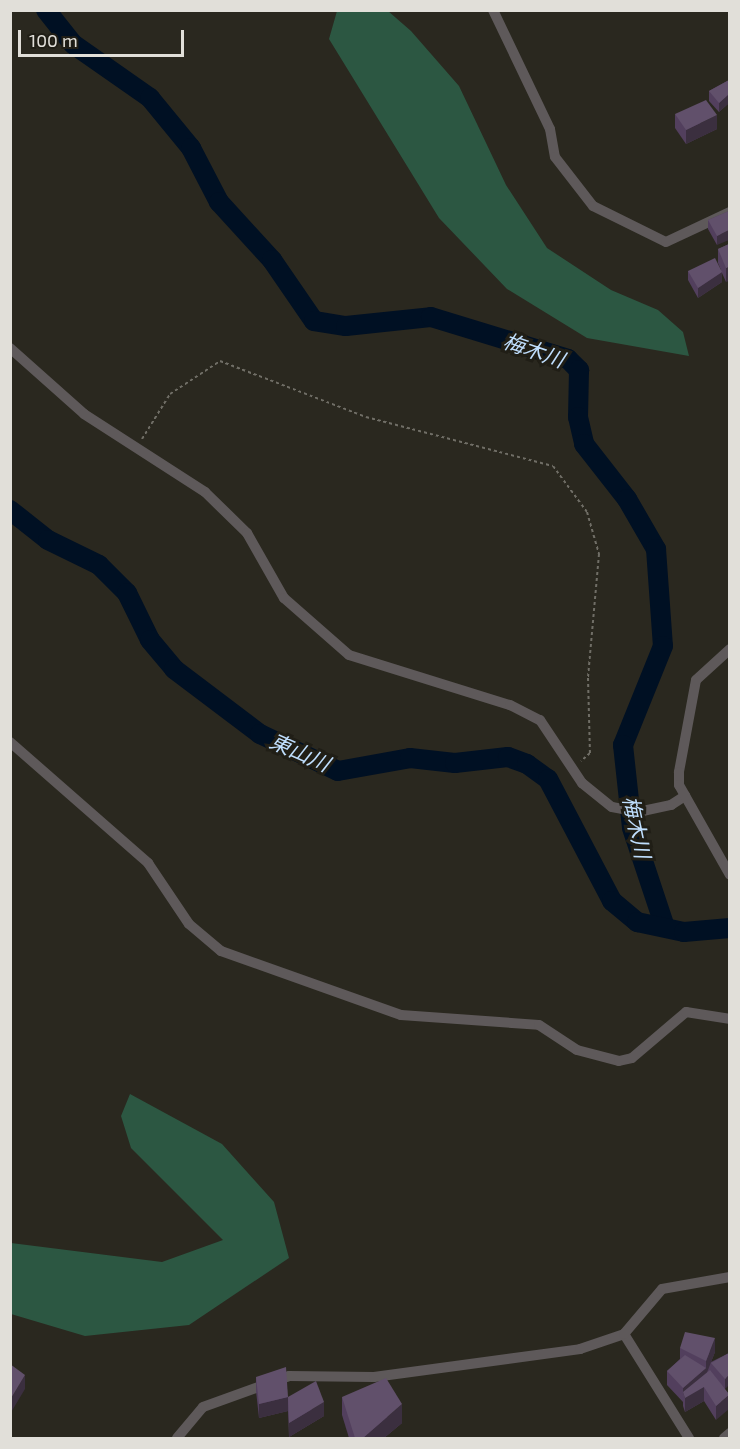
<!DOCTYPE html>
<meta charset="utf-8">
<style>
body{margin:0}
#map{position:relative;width:740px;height:1449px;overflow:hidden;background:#2a281f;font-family:"Exo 2","Noto Sans JP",sans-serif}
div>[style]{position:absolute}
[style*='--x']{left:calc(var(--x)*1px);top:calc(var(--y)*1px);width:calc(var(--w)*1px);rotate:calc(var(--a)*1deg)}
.forest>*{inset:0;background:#2c5742}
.river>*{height:20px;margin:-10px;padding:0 10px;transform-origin:10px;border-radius:10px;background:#001023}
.path>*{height:2px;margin-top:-1px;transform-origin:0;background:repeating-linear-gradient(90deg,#706e66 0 3px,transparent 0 6px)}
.minor>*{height:10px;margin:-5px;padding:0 5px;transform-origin:5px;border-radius:5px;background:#5e595a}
.wall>*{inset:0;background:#523f5d}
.shaded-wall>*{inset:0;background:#3b2f3f}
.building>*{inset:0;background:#61506b}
span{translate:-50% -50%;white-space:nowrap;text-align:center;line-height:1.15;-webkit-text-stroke:6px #201e16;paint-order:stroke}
.water-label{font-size:21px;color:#bfdefd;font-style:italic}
.frame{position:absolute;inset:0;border:12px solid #e1dfd9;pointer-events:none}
.scale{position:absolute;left:18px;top:30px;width:166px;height:27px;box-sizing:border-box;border:3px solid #e1dfd9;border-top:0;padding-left:8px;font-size:18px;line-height:21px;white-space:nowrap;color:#e1dfd9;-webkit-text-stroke:4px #201e16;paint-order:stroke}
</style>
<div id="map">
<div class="forest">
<i style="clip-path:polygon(337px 11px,388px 11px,411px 31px,459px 86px,506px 185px,547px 248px,611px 290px,658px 310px,683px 332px,689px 356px,587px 338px,507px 289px,439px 218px,329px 39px)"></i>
<i style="clip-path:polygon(130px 1094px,222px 1144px,274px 1202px,289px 1258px,189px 1325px,85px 1336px,11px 1314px,11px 1243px,162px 1262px,223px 1240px,131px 1148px,121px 1116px)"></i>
</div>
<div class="river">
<i style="--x:46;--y:10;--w:43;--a:51.5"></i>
<i style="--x:73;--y:44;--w:94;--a:35"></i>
<i style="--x:150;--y:98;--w:65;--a:50.6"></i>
<i style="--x:191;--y:148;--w:61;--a:62.6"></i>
<i style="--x:219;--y:202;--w:79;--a:47.6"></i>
<i style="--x:272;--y:260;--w:74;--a:55.5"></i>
<i style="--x:314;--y:321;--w:32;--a:9"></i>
<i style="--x:346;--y:326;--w:85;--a:-6"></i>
<i style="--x:431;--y:317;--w:143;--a:17"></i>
<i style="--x:568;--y:359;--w:16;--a:45"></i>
<i style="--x:579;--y:370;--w:47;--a:91.2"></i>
<i style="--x:578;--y:417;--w:28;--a:77"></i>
<i style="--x:584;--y:444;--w:70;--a:52"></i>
<i style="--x:627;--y:499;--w:58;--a:59.9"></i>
<i style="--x:656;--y:549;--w:97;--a:85.9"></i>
<i style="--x:663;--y:646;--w:107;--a:112"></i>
<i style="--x:623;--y:745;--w:83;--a:83.8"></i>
<i style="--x:632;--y:828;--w:101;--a:71.6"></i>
<i style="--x:10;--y:510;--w:48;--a:38.3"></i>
<i style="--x:48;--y:540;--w:57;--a:26.1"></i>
<i style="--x:99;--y:565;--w:40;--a:45"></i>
<i style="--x:127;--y:593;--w:52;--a:63.9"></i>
<i style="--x:150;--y:640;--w:38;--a:50"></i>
<i style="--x:174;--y:669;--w:108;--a:37.1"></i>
<i style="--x:260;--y:734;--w:86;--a:25.4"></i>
<i style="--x:338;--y:771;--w:73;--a:-10.2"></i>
<i style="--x:410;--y:758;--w:45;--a:6.3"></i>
<i style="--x:455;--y:763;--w:53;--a:-6.5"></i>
<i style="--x:508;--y:757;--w:20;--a:20"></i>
<i style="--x:527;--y:764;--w:26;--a:36"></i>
<i style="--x:548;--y:779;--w:138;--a:62.3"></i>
<i style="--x:612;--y:901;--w:33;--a:40"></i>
<i style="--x:637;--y:922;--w:48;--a:12"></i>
<i style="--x:684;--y:932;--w:46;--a:-5"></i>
</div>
<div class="path">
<i style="--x:142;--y:439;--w:53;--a:-58.1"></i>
<i style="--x:170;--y:394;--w:60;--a:-33.4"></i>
<i style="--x:220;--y:361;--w:156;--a:21"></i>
<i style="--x:366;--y:417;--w:193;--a:14.7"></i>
<i style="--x:553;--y:466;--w:57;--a:53.5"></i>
<i style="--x:587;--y:512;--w:44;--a:74.1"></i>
<i style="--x:599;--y:554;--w:124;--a:95.1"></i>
<i style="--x:588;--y:678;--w:75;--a:88.5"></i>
<i style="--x:590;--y:753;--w:12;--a:138"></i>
</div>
<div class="minor">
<i style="--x:493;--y:10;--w:132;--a:64.4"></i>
<i style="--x:550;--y:129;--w:28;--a:80"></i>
<i style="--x:555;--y:157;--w:62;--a:52.2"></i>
<i style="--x:593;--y:206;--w:81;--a:26.3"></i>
<i style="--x:666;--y:242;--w:71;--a:-25.1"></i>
<i style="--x:10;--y:348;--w:99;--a:41.7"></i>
<i style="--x:84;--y:414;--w:144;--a:32.8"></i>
<i style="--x:205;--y:492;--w:59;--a:44.3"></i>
<i style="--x:247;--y:533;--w:75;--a:60.4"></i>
<i style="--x:284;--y:598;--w:86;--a:41.2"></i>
<i style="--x:349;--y:655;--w:169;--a:17.3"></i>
<i style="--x:510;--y:705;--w:34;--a:27"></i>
<i style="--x:540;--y:720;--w:76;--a:56.3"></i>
<i style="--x:582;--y:783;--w:38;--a:39"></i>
<i style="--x:612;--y:807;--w:26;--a:11"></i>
<i style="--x:638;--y:812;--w:34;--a:-12"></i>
<i style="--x:671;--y:805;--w:17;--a:-33"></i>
<i style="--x:730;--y:649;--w:46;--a:137.6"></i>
<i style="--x:696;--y:680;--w:94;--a:100.5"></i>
<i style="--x:679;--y:772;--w:13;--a:90"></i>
<i style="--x:679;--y:785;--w:103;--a:60.5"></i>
<i style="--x:10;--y:742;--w:184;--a:41.2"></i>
<i style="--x:148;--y:863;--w:73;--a:56.1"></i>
<i style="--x:189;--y:924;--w:42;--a:40.2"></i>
<i style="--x:221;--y:951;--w:191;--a:19.6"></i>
<i style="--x:401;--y:1015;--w:138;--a:4.1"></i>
<i style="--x:539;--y:1025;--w:45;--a:33.3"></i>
<i style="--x:577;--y:1050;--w:43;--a:14.7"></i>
<i style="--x:619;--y:1061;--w:13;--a:-13"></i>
<i style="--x:632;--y:1058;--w:71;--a:-40.4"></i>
<i style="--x:686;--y:1012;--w:45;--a:9"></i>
<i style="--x:624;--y:1334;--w:123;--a:58"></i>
<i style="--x:177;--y:1438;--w:40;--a:-50"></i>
<i style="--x:203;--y:1407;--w:91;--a:-19.8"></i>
<i style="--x:289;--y:1376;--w:85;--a:0.7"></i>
<i style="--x:374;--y:1377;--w:208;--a:-7.7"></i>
<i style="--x:580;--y:1349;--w:46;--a:-18.8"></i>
<i style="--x:624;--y:1334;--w:59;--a:-49.8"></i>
<i style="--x:662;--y:1289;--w:69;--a:-10"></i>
<i style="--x:724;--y:1438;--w:8;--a:-40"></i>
</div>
<div class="wall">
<i style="clip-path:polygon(729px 80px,729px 103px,719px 112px,709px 101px,709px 91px)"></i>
<i style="clip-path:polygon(675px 114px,717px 129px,686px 144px,675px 128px)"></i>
<i style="clip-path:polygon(729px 211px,717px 245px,708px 229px,708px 220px)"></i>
<i style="clip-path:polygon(729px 244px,726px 282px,722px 273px,722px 282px,698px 298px,688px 280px,688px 271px,721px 270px,718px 263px,718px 249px)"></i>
<i style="clip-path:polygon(680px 1348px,715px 1352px,711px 1362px,729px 1353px,725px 1388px,716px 1420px,704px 1401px,685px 1412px,683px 1406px,683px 1402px,667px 1385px,667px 1371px,680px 1359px)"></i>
<i style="clip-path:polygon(256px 1377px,288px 1397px,324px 1416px,289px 1437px,288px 1411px,259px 1418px,256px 1391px)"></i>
<i style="clip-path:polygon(342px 1397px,402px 1423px,384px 1438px,349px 1438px,342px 1415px)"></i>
</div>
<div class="shaded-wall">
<i style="clip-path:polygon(729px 94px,729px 103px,719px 112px,719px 103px)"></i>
<i style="clip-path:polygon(717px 115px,717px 129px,686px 144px,686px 130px)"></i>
<i style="clip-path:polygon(729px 230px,729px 240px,717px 245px,717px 236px)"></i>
<i style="clip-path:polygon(729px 267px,729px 281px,726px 282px,726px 268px)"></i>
<i style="clip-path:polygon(722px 272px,722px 282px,698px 298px,698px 288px)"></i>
<i style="clip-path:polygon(715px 1338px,715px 1352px,706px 1375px,706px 1361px)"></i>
<i style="clip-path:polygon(706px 1368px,706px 1382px,704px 1387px,704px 1401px,685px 1412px,685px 1398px,683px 1392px,683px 1388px)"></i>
<i style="clip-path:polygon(25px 1375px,25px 1389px,10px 1414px,10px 1400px)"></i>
<i style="clip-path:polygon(729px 1375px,729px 1385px,725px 1389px,725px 1379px)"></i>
<i style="clip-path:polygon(729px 1395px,729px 1409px,716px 1420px,716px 1406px)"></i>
<i style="clip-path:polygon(288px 1397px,288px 1411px,259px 1418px,259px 1404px)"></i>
<i style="clip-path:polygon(324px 1402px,324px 1416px,289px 1437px,289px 1423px)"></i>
<i style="clip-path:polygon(402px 1404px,402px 1423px,384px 1438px,363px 1438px)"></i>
</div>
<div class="building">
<i style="clip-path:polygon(729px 80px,729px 94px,719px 103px,709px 91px)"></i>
<i style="clip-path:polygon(706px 100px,717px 115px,686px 130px,675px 114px)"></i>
<i style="clip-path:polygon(729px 211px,729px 230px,717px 236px,708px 220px)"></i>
<i style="clip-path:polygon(729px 244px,729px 267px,726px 268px,718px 249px)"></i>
<i style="clip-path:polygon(715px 258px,722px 272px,698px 288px,688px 271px)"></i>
<i style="clip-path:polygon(685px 1332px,715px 1338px,706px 1361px,680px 1348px)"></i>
<i style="clip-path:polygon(729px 1353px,729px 1375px,725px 1379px,711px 1363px)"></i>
<i style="clip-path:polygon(685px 1355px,706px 1368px,683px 1388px,667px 1371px)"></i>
<i style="clip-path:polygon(10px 1364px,25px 1375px,10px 1400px)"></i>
<i style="clip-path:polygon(286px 1367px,288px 1397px,259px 1404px,256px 1377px)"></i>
<i style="clip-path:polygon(710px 1370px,729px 1394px,729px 1395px,716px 1406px,704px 1387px,685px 1398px,683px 1392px)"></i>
<i style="clip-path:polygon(386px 1378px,402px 1404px,363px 1438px,355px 1438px,342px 1397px)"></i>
<i style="clip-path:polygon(316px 1381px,324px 1402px,289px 1423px,288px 1397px)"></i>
</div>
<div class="water-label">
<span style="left:534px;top:350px;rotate:19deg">梅木川</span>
<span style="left:300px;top:752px;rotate:24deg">東山川</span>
<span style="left:637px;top:827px;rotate:78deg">梅木川</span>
</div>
<div class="frame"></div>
<div class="scale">100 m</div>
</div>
